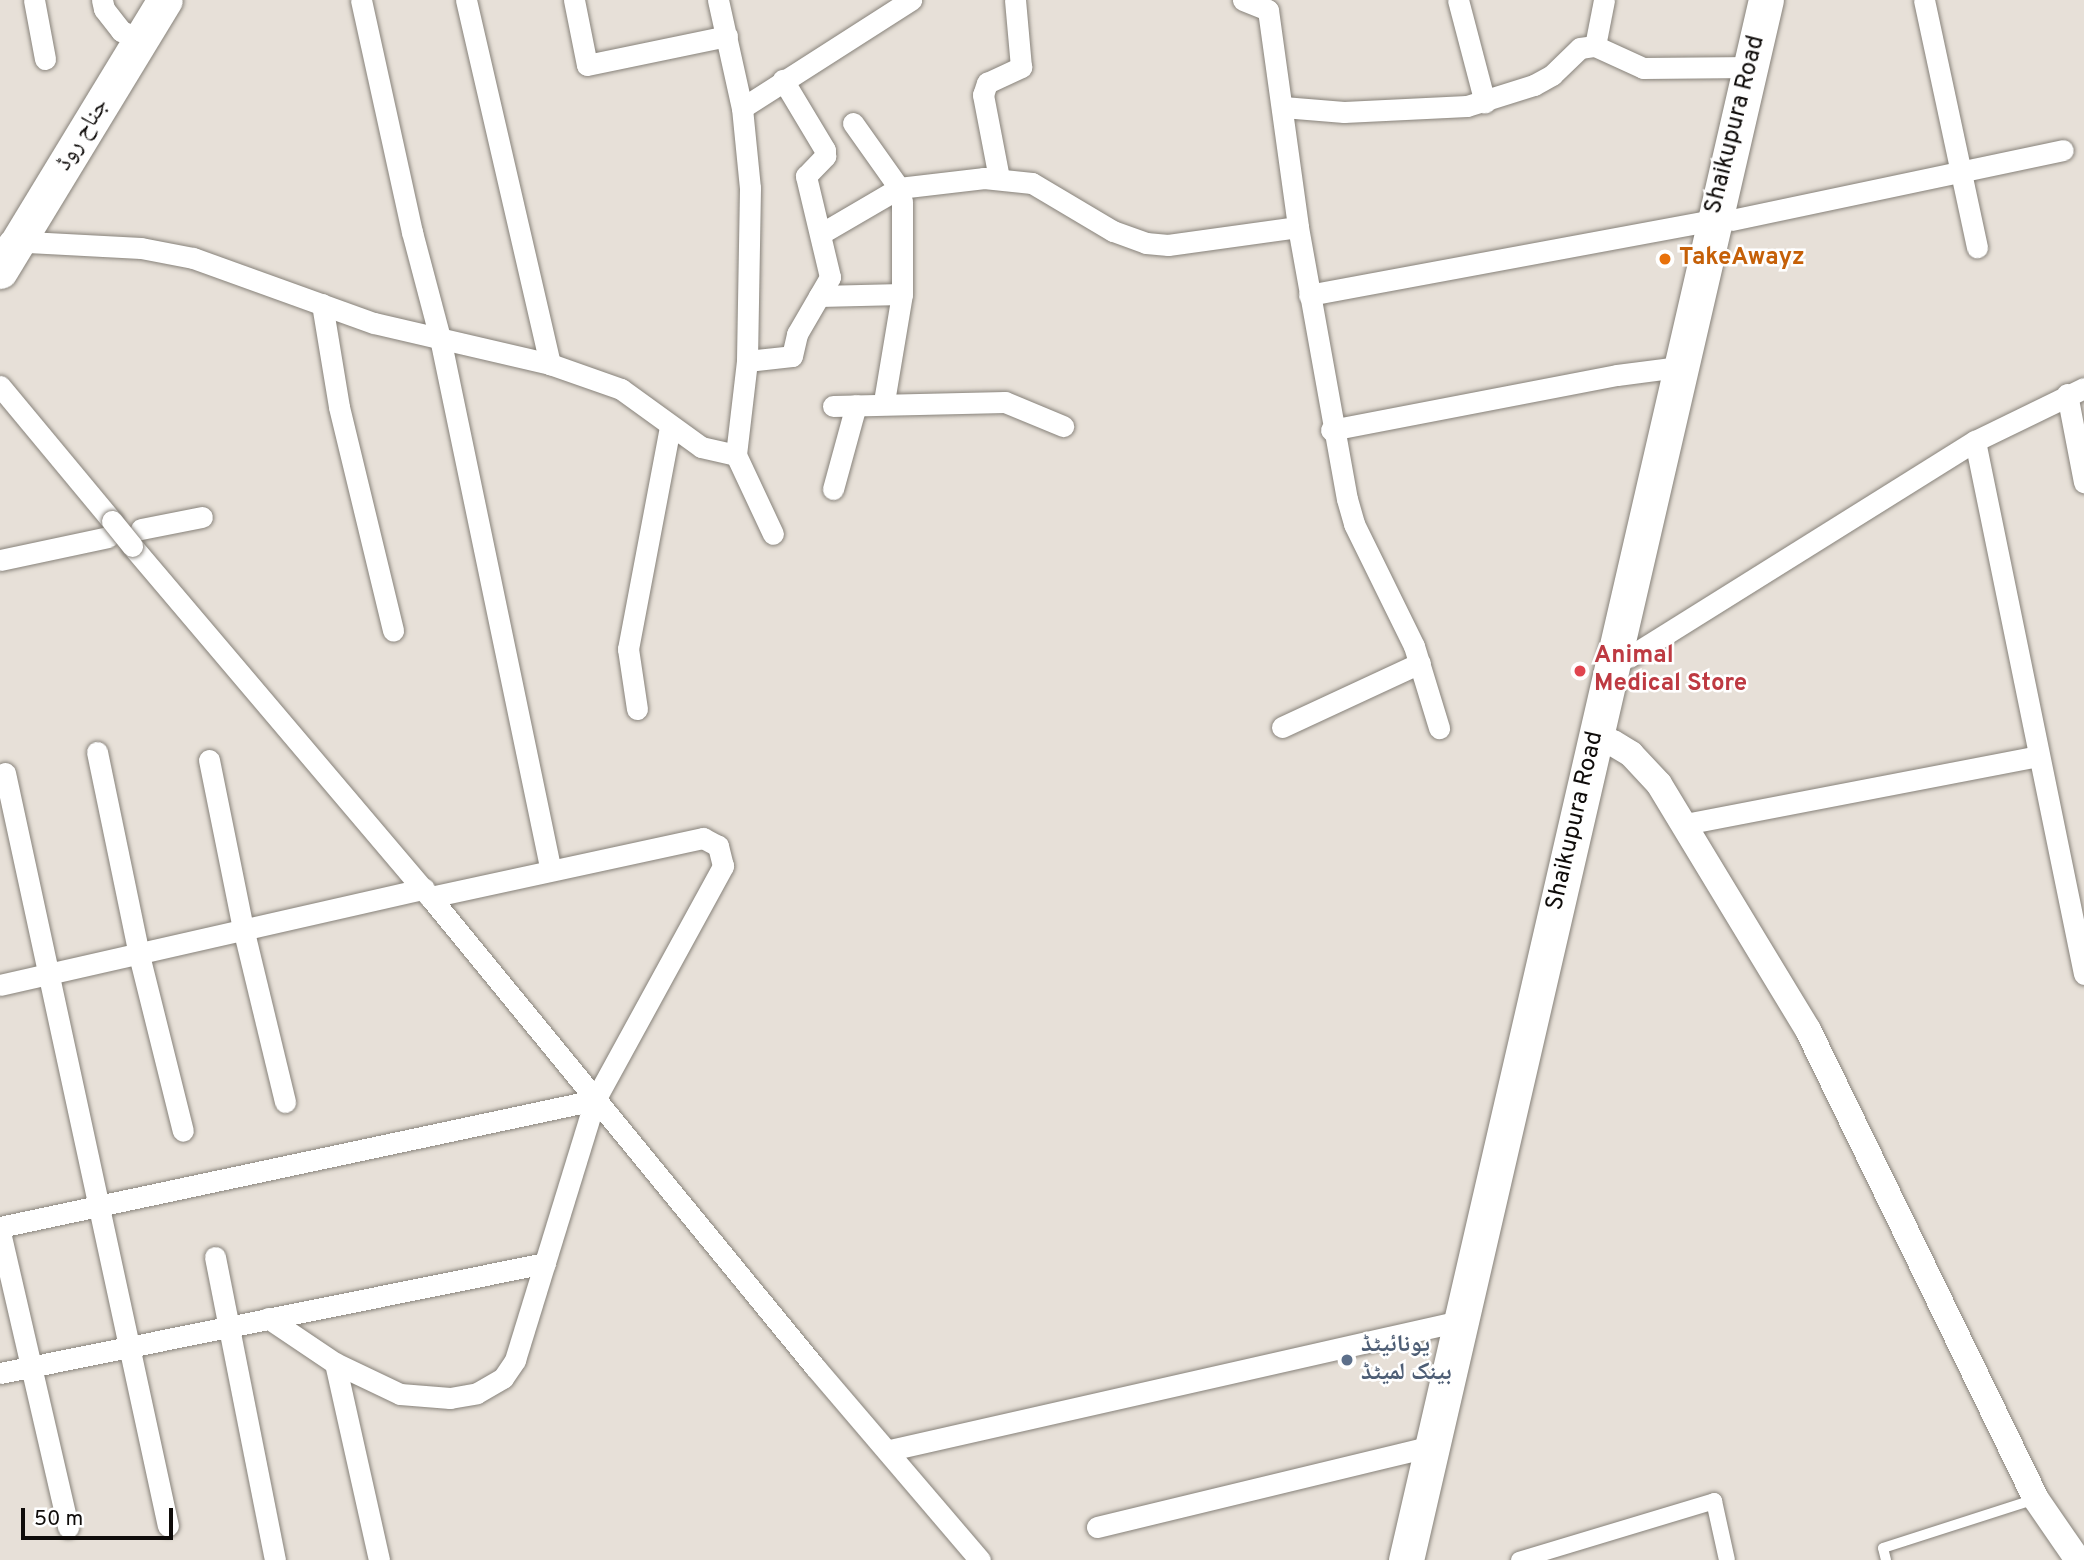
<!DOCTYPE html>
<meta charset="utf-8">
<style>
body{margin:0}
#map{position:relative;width:2084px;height:1560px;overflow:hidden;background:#e7e0d8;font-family:Overpass,"Noto Naskh Arabic",sans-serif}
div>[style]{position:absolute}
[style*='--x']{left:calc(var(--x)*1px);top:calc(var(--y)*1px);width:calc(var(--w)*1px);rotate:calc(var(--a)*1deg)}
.roads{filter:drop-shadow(0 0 2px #87827a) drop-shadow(0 0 2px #87827a)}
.service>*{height:10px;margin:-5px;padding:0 5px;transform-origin:5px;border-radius:5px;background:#fff}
.pedestrian>*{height:16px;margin:-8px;padding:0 8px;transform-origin:8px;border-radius:8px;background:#fff}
.minor>*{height:21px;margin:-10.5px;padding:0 10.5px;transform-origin:10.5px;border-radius:10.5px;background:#fff}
.tertiary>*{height:26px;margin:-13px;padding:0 13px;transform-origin:13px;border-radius:13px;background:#fff}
.primary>*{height:35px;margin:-17.5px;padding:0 17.5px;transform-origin:17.5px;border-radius:17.5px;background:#fff}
.bridges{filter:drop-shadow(0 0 2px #87827a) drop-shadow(0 0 2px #87827a)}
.minor-bridge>*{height:21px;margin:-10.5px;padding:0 10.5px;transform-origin:10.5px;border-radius:10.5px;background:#fff}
.dots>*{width:19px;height:19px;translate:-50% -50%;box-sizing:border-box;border:4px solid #fff;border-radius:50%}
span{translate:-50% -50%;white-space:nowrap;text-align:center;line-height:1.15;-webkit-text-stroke:5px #fff;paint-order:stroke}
.street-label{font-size:24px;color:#0f0c0a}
.food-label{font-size:24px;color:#c56008;font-weight:700}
.left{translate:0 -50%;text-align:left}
.health-label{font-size:24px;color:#be3a42;font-weight:700}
.service-label{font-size:24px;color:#4e5e75;font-weight:700}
.scale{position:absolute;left:21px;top:1508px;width:152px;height:32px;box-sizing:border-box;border:4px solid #0f0c0a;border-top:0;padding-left:9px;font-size:21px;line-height:24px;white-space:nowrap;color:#0f0c0a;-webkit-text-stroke:5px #fff;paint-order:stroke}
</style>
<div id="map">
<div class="roads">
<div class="service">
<i style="--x:1886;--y:1560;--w:12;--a:-104"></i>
<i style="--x:1883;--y:1548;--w:161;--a:-17.8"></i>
</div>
<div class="pedestrian">
<i style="--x:1519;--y:1560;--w:204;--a:-16.8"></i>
<i style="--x:1714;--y:1501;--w:60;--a:77.6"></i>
</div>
<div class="minor">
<i style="--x:34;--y:0;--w:60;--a:79.4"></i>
<i style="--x:102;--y:0;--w:9;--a:77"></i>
<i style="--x:104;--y:9;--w:28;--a:52"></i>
<i style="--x:121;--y:31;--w:22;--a:22"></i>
<i style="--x:361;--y:0;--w:238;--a:77.6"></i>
<i style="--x:412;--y:232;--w:110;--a:75.2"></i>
<i style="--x:440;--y:338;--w:540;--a:78.25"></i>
<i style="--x:466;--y:0;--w:374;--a:77"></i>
<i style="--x:574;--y:0;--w:66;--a:78.7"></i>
<i style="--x:587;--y:65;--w:143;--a:-11.7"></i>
<i style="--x:718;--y:0;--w:111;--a:77.5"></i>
<i style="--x:742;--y:108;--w:80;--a:84.3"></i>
<i style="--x:750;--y:188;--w:173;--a:91"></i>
<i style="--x:747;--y:361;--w:95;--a:96.7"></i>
<i style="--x:1243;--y:0;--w:27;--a:22"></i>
<i style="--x:1268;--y:10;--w:219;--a:82.1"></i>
<i style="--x:1298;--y:227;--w:276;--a:79.8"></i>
<i style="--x:1347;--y:499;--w:26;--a:74"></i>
<i style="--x:1354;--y:524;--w:136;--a:63.8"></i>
<i style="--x:1414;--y:646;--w:86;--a:73"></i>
<i style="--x:1458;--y:0;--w:106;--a:75.3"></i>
<i style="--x:1924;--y:0;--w:253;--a:77.9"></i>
<i style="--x:1595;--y:46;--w:47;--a:-78.9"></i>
<i style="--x:1283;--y:107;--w:61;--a:4.7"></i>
<i style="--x:1344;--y:112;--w:123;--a:-2.8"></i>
<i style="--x:1467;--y:106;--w:70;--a:-17.4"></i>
<i style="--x:1534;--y:85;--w:21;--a:-29"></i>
<i style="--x:1552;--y:75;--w:39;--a:-44"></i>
<i style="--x:1580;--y:48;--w:15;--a:-8"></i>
<i style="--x:1595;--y:46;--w:53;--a:24.6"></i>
<i style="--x:1643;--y:68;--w:110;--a:-0.5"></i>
<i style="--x:742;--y:108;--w:201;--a:-32.6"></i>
<i style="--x:853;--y:123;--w:80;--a:54.7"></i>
<i style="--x:899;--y:188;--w:14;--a:78"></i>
<i style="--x:902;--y:202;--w:92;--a:90"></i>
<i style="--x:902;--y:294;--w:109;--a:99.5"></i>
<i style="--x:999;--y:178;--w:85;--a:-100.9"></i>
<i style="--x:983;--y:95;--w:13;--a:-72"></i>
<i style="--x:987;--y:83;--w:38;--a:-25"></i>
<i style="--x:1021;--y:67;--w:67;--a:-95.1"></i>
<i style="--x:1731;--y:220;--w:339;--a:-11.9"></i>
<i style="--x:822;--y:233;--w:89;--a:-30.3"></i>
<i style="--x:899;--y:188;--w:86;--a:-6.7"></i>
<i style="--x:984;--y:178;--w:48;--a:5.9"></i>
<i style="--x:1032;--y:183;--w:94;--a:30.7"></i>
<i style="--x:1113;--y:231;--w:35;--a:20"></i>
<i style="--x:1146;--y:243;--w:22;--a:5"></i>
<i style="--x:1168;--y:245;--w:131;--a:-7.9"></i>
<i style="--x:9;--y:241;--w:132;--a:3"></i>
<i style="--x:141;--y:248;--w:53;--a:10.9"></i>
<i style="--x:193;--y:258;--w:192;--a:19.8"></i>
<i style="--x:374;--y:323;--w:181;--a:13.1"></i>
<i style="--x:550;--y:364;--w:75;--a:19.4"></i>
<i style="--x:621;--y:389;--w:99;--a:35.9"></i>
<i style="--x:701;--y:447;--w:36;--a:13"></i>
<i style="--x:736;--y:455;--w:87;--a:64.9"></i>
<i style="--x:1309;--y:295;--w:411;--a:-10.5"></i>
<i style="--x:819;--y:296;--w:83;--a:-1.4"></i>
<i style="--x:322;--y:304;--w:104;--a:80.6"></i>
<i style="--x:339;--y:407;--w:230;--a:76.4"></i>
<i style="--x:747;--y:361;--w:45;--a:-6.3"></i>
<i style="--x:792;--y:356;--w:23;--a:-77"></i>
<i style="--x:797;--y:334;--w:66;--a:-59.9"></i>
<i style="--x:830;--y:277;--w:104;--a:-103.4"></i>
<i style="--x:806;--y:176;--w:28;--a:-46"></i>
<i style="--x:825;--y:156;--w:6;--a:-90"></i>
<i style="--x:825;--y:150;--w:82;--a:-121"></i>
<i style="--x:0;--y:386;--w:175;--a:50.3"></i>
<i style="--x:2067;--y:394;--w:90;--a:79.1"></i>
<i style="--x:833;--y:406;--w:172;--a:-1.3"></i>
<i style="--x:1005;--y:402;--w:63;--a:22.5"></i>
<i style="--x:1331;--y:430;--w:291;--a:-10.9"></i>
<i style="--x:1617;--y:375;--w:63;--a:-7.4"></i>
<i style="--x:1975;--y:441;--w:544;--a:78.44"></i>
<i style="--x:833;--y:489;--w:87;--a:-74.7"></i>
<i style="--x:141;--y:529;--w:62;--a:-11.1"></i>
<i style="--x:132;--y:546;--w:460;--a:49.7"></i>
<i style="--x:430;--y:897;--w:608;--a:50.68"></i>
<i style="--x:815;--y:1367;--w:254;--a:49.5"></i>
<i style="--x:0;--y:560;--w:110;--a:-12"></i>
<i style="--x:1629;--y:657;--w:408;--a:-32"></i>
<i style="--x:1975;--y:441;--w:121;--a:-25.9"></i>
<i style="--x:637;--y:709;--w:61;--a:-98.5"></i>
<i style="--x:628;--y:649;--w:227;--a:-79.3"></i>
<i style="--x:1282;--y:727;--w:152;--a:-24.9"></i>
<i style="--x:97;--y:752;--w:207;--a:78.3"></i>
<i style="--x:139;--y:955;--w:181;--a:76"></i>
<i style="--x:209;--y:760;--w:171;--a:78.6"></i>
<i style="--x:243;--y:928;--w:179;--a:76.4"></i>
<i style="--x:5;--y:773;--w:770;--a:77.79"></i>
<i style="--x:1685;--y:824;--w:360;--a:-10.9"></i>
<i style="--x:0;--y:985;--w:435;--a:-12.8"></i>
<i style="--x:0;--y:1227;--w:608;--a:-12.05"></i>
<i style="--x:0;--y:1232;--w:303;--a:77"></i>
<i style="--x:215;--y:1257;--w:309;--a:78.8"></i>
<i style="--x:268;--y:1318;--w:81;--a:33.9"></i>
<i style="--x:335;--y:1363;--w:72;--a:25.5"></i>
<i style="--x:400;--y:1394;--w:50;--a:4.6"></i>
<i style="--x:450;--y:1398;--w:27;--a:-10"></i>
<i style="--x:477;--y:1393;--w:30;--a:-30"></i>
<i style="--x:503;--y:1378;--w:22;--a:-56"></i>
<i style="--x:515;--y:1360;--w:272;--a:-72.9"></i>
<i style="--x:595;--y:1100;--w:267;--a:-61.3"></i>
<i style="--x:723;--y:866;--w:21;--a:-104"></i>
<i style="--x:718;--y:846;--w:17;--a:-152"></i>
<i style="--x:703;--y:838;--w:279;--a:167.8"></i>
<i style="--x:335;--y:1363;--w:202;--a:77.4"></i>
<i style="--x:0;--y:1373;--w:556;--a:-11.41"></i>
<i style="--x:890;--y:1450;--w:589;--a:-12.76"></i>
<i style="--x:1097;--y:1527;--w:348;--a:-13.6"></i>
</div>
<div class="tertiary">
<i style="--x:1594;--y:739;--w:19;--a:12"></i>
<i style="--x:1613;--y:743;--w:21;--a:31"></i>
<i style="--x:1631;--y:754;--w:41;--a:47"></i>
<i style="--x:1659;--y:784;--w:288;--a:58.8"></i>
<i style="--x:1808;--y:1030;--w:521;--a:64.07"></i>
<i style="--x:2036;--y:1499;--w:74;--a:55.5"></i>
</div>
<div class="primary">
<i style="--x:0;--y:271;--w:317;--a:-58.7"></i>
<i style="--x:1406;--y:1560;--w:1601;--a:-77.01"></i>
</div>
</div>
<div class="bridges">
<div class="minor-bridge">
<i style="--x:112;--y:521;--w:32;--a:51"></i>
</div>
</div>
<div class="dots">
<i style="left:1665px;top:259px;background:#e8710a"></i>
<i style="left:1580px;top:671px;background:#e0444e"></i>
<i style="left:1347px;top:1360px;background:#5c6f8a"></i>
</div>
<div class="street-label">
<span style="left:1736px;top:125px;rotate:-76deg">Shaikupura Road</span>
<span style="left:83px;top:135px;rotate:-59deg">جناح روڈ</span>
<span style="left:1576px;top:821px;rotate:-77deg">Shaikupura Road</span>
</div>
<div class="food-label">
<span class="left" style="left:1679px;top:259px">TakeAwayz</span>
</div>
<div class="health-label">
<span class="left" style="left:1594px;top:671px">Animal<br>Medical Store</span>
</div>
<div class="service-label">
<span class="left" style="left:1361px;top:1360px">یونائیٹڈ<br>بینک لمیٹڈ</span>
</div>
<div class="scale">50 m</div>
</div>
